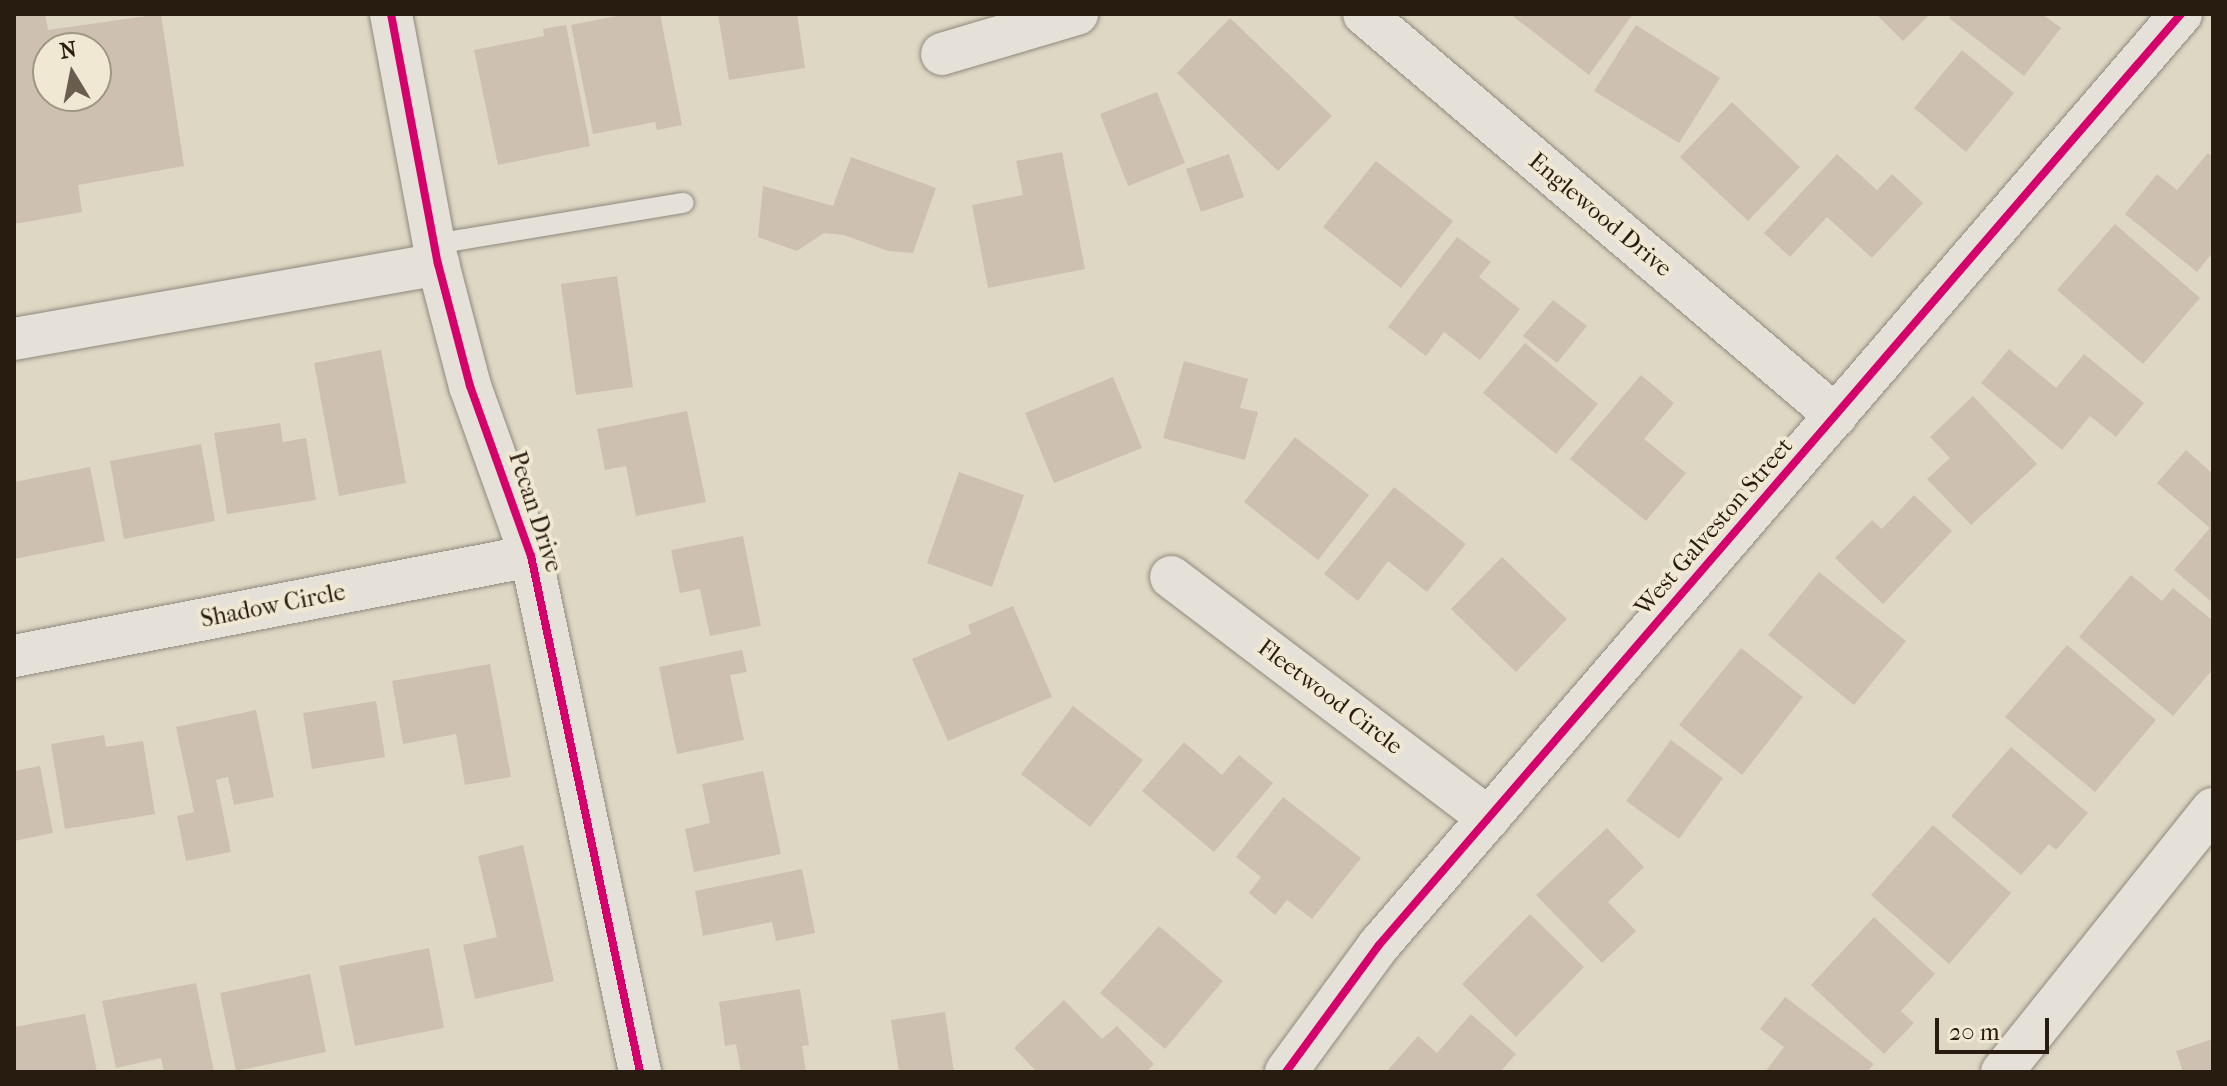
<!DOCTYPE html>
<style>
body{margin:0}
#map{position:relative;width:2227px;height:1086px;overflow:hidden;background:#ded7c4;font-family:"IM FELL French Canon",serif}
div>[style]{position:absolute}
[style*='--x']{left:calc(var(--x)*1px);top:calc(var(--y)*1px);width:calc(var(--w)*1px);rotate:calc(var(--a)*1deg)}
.building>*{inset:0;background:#cdc0b1}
.roads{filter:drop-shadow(0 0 2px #8f897e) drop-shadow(0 0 2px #8f897e)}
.service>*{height:20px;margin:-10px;padding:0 10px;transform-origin:10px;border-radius:10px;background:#e5e1d8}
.minor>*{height:42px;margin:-21px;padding:0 21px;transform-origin:21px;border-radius:21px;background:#e5e1d8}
.cycleway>*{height:8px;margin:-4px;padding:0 4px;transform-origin:4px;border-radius:4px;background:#d6006c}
span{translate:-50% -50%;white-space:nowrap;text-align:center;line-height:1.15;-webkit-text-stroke:8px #f0e8d2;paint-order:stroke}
.street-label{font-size:24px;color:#281c10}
.frame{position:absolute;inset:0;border:16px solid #281c10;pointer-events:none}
.north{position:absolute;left:32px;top:32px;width:80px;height:80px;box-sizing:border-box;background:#f0e8d2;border:2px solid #a09684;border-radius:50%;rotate:350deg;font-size:22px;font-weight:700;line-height:32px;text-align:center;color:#281c10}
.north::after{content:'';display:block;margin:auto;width:28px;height:36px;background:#685d4f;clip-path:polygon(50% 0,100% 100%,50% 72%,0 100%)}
.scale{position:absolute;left:1935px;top:1018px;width:114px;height:36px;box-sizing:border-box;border:4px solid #281c10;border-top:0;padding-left:10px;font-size:24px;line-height:28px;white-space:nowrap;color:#281c10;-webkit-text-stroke:6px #f0e8d2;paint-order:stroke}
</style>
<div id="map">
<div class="building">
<i style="clip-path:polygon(evenodd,14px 14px,45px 14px,48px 30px,161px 14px,184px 166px,78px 185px,82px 212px,14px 224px,14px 14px,48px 48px,96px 48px,96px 96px,48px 96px,48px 48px)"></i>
<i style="clip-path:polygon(627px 14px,660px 14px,682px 125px,657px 130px,655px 122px,593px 134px,571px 25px)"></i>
<i style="clip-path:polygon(718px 14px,797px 14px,805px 68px,729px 80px)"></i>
<i style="clip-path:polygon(1510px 14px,1633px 14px,1589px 75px)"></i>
<i style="clip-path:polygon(1876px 14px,1930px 14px,1903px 41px)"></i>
<i style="clip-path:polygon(1952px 14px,2042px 14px,2061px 28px,2024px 76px,1949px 18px)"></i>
<i style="clip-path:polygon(1230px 18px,1332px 116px,1278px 171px,1177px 73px)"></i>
<i style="clip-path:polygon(566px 25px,590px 146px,498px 165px,474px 50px,544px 36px,543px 29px)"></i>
<i style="clip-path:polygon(1636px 25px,1720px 78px,1679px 143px,1594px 91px)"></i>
<i style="clip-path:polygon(1962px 50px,2014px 93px,1966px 152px,1914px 108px)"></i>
<i style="clip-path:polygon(1157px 92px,1185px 163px,1128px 186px,1100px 114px)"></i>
<i style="clip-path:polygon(1732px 102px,1800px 167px,1748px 221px,1680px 157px)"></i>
<i style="clip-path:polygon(1062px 152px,1085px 269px,988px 288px,972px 205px,1023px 195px,1016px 161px)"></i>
<i style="clip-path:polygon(2208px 153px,2213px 157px,2213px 252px,2197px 272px,2125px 214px,2157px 174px,2177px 190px)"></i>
<i style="clip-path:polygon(1229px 154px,1244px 197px,1201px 212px,1186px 169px)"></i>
<i style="clip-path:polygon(1837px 154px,1877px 190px,1892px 174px,1923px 203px,1872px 258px,1827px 217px,1790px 257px,1764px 233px)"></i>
<i style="clip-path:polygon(851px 157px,936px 188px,913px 253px,888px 251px,844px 235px,824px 233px,797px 251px,758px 237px,763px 186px,833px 206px)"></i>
<i style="clip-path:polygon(1376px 161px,1453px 221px,1401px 288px,1323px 227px)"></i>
<i style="clip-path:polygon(2115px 224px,2200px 298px,2143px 364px,2057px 290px)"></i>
<i style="clip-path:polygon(1457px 237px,1491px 262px,1479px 277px,1520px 309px,1480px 360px,1444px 332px,1426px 356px,1388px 327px)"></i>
<i style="clip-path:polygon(617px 276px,633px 387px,576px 395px,561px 284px)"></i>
<i style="clip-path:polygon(1553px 300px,1587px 326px,1557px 363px,1523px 336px)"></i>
<i style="clip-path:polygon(1525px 343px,1598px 404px,1556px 454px,1483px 393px)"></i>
<i style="clip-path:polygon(2009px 349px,2056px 388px,2084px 354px,2144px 403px,2116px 437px,2090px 416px,2062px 450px,1981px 383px)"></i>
<i style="clip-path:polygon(381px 350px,406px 483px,339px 496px,314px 363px)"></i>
<i style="clip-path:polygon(1184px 361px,1248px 379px,1240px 408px,1258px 412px,1245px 460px,1163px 438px)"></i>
<i style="clip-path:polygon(1641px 375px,1674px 403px,1644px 439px,1686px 473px,1646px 521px,1570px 459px)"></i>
<i style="clip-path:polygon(1113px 377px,1142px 448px,1054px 483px,1025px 413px)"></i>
<i style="clip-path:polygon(1973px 396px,2037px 464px,1971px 525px,1927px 479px,1950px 458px,1930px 437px)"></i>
<i style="clip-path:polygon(687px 411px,706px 502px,636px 516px,626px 466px,605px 470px,597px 429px)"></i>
<i style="clip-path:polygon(280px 423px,283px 442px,306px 438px,316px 500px,227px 514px,214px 433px)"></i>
<i style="clip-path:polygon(1295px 437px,1369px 495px,1318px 560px,1244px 502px)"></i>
<i style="clip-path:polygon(201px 444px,215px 521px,124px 539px,110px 461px)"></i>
<i style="clip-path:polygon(2186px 450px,2213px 474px,2213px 603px,2174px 570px,2210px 528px,2157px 483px)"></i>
<i style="clip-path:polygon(90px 467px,105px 541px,14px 559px,14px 482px)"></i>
<i style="clip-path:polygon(959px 472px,1024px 495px,992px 587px,927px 563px)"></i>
<i style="clip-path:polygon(1394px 487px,1466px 544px,1427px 592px,1388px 561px,1358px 601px,1324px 574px)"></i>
<i style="clip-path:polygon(1914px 495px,1952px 531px,1883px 604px,1835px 558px,1872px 520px,1882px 529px)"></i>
<i style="clip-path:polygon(743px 536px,761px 626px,710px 636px,700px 589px,680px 593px,671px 550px)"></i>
<i style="clip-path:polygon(1502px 557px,1567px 619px,1516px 672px,1451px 609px)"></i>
<i style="clip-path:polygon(1819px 572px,1906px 641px,1854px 705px,1768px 635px)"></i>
<i style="clip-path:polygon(2131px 575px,2162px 601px,2173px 588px,2213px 621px,2213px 669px,2173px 716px,2079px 637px)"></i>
<i style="clip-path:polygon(1013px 606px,1052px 697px,948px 741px,912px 659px,971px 634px,968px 625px)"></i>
<i style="clip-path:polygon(2067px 645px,2156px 720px,2095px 792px,2005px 717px)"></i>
<i style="clip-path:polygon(1741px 648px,1803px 697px,1742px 775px,1679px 725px)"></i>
<i style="clip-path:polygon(742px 650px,747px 672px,730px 675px,744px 740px,677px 754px,659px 667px)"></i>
<i style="clip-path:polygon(490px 664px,511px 777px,465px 785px,456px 734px,403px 744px,392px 681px)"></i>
<i style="clip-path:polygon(376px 701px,385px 757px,312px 769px,303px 713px)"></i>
<i style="clip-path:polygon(1073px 706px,1143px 760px,1090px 827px,1021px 774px)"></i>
<i style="clip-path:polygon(256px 710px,274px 797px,234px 805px,228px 777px,216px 780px,231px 852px,186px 861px,177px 816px,194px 812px,176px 727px)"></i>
<i style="clip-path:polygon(104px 735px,106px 747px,143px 741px,155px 814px,65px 829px,51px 744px)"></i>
<i style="clip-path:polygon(1671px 740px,1723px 778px,1679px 839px,1626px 801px)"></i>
<i style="clip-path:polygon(1184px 742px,1222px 775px,1239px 755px,1273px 783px,1214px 852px,1142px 791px)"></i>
<i style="clip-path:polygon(2011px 747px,2088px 813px,2056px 850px,2049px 844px,2021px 875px,1951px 816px)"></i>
<i style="clip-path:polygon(40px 766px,53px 833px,14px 841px,14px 771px)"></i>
<i style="clip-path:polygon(763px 771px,781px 854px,694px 872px,685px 829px,710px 823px,702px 784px)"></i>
<i style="clip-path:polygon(1283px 797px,1361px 858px,1312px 919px,1287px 900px,1275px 915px,1249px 893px,1261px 877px,1236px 857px)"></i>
<i style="clip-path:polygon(1933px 825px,2011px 893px,1949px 964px,1871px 895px)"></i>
<i style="clip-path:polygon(1607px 828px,1644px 867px,1608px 902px,1636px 931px,1602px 963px,1536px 895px)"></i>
<i style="clip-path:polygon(523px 845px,554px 981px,475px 999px,463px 945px,497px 937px,478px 856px)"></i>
<i style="clip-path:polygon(802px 869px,815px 933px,776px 941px,772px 922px,703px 936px,695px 891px)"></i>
<i style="clip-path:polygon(1530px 914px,1584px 967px,1516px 1037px,1462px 984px)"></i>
<i style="clip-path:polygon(1874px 917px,1935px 974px,1901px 1011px,1914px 1023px,1884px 1054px,1811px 985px)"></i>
<i style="clip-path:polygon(1159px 926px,1223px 981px,1165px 1049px,1100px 993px)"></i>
<i style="clip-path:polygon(429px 948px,444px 1028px,355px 1046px,339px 966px)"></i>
<i style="clip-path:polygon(310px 974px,326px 1052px,236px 1071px,220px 993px)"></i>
<i style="clip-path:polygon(196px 983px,214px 1072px,164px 1072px,161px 1058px,116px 1068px,102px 1001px)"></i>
<i style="clip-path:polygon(800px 989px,809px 1045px,802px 1046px,806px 1072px,741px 1072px,736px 1044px,725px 1046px,719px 1002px)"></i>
<i style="clip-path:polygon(1785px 997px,1874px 1064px,1867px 1072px,1765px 1072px,1784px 1047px,1760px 1029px)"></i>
<i style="clip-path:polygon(1064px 1000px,1102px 1039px,1117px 1026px,1154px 1064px,1146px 1072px,1037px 1072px,1014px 1048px)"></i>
<i style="clip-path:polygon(945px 1012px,954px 1072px,899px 1072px,891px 1020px)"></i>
<i style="clip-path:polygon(85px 1014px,97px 1072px,14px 1072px,14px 1027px)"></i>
<i style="clip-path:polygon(1471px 1014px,1516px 1054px,1500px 1072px,1388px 1070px,1418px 1036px,1437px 1053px)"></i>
<i style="clip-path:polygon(2213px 1039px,2213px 1072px,2183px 1072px,2176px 1051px)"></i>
</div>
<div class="roads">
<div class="service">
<i style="--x:435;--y:244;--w:252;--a:-9.4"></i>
</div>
<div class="minor">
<i style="--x:391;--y:14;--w:254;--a:79.4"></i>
<i style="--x:438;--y:264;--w:126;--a:75.3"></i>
<i style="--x:470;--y:386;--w:181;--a:70.3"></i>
<i style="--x:531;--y:556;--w:527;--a:78.07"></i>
<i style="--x:1364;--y:14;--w:620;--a:40.42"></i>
<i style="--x:942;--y:54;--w:141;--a:-16.5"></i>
<i style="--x:14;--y:339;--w:431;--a:-10"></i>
<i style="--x:1171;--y:577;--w:399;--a:37.2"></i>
<i style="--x:14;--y:656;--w:527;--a:-10.95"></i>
<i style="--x:1286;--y:1072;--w:157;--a:-53.8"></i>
<i style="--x:1379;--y:945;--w:1229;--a:-49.26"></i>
<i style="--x:2002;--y:1072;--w:337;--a:-51.3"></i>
</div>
</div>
<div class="cycleway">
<i style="--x:391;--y:14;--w:254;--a:79.4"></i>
<i style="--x:438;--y:264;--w:126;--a:75.3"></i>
<i style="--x:470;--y:386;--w:181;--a:70.3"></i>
<i style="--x:531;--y:556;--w:527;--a:78.07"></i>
<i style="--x:1286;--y:1072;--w:157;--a:-53.8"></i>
<i style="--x:1379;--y:945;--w:1229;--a:-49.26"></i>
</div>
<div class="street-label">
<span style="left:1600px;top:215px;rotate:40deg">Englewood Drive</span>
<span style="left:535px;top:512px;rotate:72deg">Pecan Drive</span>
<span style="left:1714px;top:527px;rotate:-49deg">West Galveston Street</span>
<span style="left:273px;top:606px;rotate:-11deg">Shadow Circle</span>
<span style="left:1330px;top:697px;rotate:37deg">Fleetwood Circle</span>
</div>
<div class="frame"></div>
<div class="north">N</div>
<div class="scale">20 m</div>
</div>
